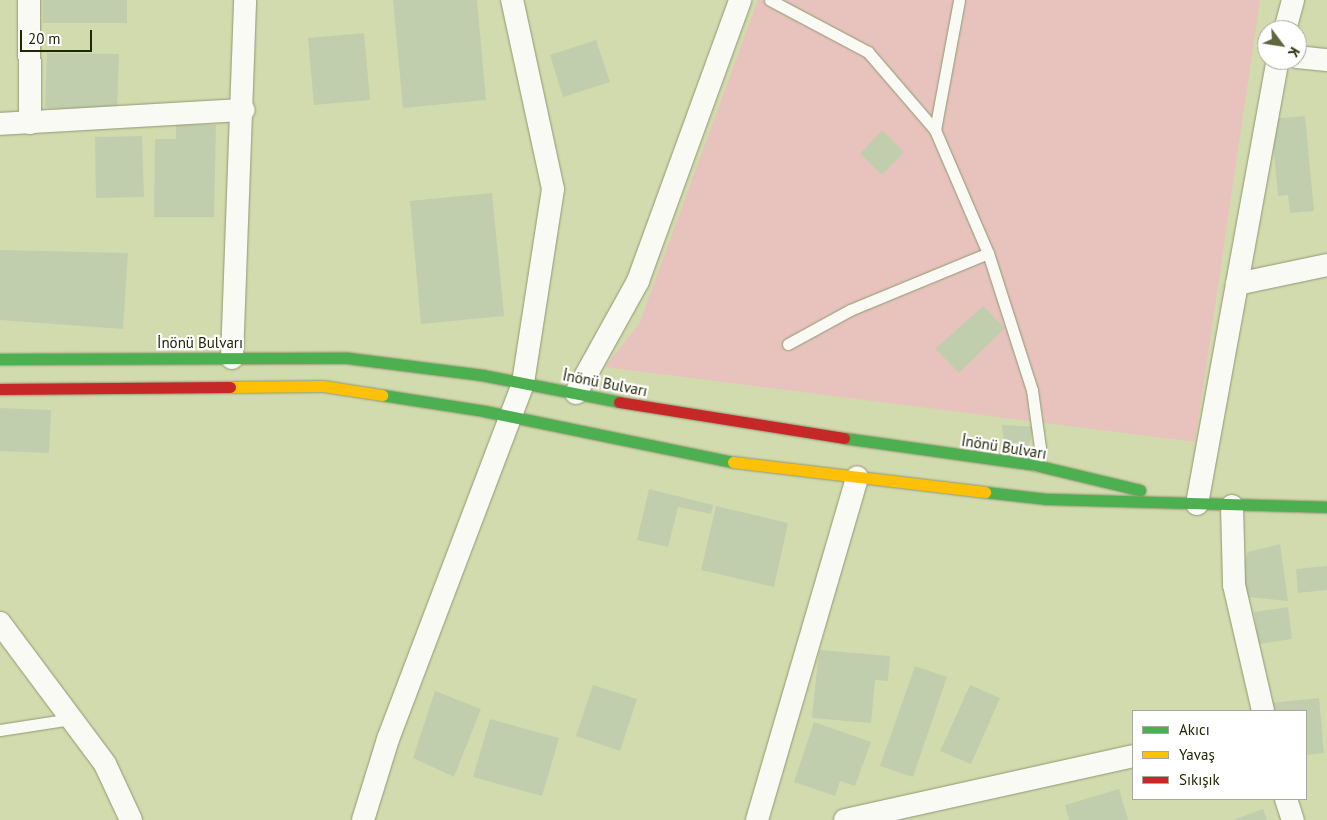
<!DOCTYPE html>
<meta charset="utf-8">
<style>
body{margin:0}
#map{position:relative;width:1327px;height:820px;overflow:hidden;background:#d2dbae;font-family:"PT Sans",sans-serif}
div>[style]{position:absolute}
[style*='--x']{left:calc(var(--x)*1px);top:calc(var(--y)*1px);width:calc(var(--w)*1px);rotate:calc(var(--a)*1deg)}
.green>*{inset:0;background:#e8c3bd}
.building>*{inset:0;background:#c1ceae}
.roads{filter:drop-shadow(0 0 1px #919874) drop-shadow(0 0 1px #919874)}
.lane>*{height:11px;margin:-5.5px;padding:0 5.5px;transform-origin:5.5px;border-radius:5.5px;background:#f8faf3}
.street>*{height:22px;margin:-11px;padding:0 11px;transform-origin:11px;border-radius:11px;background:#f8faf3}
.fast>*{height:11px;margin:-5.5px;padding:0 5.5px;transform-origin:5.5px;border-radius:5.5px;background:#4caf50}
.slow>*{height:11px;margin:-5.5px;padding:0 5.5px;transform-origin:5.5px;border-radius:5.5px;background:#ffc107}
.jam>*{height:11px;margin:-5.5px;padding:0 5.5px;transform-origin:5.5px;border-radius:5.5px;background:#c62828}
span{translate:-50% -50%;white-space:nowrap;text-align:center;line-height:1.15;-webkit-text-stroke:4.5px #fff;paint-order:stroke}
.street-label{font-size:15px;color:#212604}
.legend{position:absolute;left:1132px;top:710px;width:175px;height:90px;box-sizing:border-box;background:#fff;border:1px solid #a6a89b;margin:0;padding:6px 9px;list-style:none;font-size:15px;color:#212604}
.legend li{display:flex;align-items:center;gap:10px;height:25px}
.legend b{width:25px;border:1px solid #a6a89b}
.north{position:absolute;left:1257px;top:20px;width:50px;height:50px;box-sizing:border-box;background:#fff;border:1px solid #a6a89b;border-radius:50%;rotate:121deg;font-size:14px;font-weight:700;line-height:20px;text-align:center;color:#212604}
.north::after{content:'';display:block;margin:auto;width:18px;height:22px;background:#5f653f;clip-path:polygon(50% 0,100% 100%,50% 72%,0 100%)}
.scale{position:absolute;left:20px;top:30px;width:72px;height:22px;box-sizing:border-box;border:2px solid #212604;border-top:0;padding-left:6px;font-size:15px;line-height:18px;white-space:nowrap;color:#212604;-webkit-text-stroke:4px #fff;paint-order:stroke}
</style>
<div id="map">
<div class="green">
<i style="clip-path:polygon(758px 0,1260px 0,1195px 442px,605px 367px,639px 324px)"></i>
</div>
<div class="building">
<i style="clip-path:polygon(43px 0,127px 0,127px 23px,43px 23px)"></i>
<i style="clip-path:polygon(393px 0,477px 0,486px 100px,403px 108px)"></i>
<i style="clip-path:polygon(364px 33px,370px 100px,314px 105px,308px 38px)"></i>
<i style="clip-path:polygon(596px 40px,610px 82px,563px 97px,550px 55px)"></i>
<i style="clip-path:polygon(47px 53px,119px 54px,117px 110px,45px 108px)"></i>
<i style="clip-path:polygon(1305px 116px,1314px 211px,1290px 213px,1288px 195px,1278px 196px,1271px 119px)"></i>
<i style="clip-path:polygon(176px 124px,216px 125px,214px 217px,154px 217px,155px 139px,176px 139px)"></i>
<i style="clip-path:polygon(882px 130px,904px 152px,882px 175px,860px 154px)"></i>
<i style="clip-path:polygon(142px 136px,144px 197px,96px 198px,95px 137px)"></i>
<i style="clip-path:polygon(492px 193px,504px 316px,421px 324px,410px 201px)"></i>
<i style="clip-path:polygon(0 250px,128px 253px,123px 329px,0 320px)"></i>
<i style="clip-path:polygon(983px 306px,1005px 328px,959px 373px,935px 349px)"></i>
<i style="clip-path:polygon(0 408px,51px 410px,49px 453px,0 451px)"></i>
<i style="clip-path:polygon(1002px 425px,1035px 427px,1028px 447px,1004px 443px)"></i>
<i style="clip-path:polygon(649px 489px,713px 505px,711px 514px,678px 507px,668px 547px,637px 540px)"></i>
<i style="clip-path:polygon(716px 506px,788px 523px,774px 587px,701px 570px)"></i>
<i style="clip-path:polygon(1280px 544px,1288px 601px,1248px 597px,1237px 581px,1248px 552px)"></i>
<i style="clip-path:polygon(1327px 566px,1327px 590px,1298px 593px,1296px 569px)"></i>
<i style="clip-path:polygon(1288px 607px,1292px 639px,1259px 644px,1254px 612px)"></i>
<i style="clip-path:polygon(819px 650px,890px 656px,888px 681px,875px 680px,871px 723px,812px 718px)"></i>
<i style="clip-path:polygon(915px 666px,947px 677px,913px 777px,880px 766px)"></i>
<i style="clip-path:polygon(593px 685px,637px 699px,620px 751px,576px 736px)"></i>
<i style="clip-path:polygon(970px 685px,1000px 698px,971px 764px,940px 751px)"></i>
<i style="clip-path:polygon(435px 691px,481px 709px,454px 777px,413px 758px)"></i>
<i style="clip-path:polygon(1319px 698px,1324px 753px,1306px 755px,1306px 711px,1272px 711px,1271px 703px)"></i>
<i style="clip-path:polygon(490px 719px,559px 738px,542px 796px,473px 777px)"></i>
<i style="clip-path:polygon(814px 722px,871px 742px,855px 786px,840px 781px,835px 796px,794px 782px)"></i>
<i style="clip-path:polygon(1119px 789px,1128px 820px,1069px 820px,1065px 805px)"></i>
<i style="clip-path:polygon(1263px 809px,1267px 820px,1233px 820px)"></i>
</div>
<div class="roads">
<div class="lane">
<i style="--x:770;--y:0;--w:111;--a:28"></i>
<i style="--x:868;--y:52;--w:103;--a:49.3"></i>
<i style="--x:935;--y:130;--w:134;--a:66.7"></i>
<i style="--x:988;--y:253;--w:144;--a:72.2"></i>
<i style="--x:1032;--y:390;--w:59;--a:82.1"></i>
<i style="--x:1040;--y:448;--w:18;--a:106"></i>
<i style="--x:935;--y:130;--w:132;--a:-79.5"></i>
<i style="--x:788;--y:344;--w:71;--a:-28.7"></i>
<i style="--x:850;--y:310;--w:149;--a:-22.4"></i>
<i style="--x:0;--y:730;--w:72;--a:-8.8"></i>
</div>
<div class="street">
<i style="--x:29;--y:0;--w:123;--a:89.5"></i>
<i style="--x:1285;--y:30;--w:31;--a:-75"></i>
<i style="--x:1297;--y:57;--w:30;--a:6"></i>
<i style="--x:0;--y:124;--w:244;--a:-3.3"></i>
<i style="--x:1237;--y:284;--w:92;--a:-11.9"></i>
<i style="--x:232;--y:358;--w:358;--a:-87.9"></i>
<i style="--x:576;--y:393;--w:128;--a:-61"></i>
<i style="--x:638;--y:281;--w:299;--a:-70"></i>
<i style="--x:1197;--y:504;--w:451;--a:-79.7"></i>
<i style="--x:1232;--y:506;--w:79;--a:88.5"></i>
<i style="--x:1234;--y:585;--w:129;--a:77"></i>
<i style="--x:0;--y:623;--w:176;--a:53.3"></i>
<i style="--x:105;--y:764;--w:62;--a:65.1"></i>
<i style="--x:1286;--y:799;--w:22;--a:72"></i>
<i style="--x:363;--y:820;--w:85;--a:-72.8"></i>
<i style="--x:388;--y:739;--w:381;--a:-69.2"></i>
<i style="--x:523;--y:383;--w:196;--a:-81.2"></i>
<i style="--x:553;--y:189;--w:193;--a:-102.2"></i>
<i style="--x:757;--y:820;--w:357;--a:-73.7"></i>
<i style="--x:845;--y:820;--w:295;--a:-12.5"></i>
</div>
<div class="fast">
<i style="--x:0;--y:359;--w:348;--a:-0.2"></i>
<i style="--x:348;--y:358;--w:135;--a:7.2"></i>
<i style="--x:482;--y:375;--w:140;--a:11.1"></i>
<i style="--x:382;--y:395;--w:103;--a:8.9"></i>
<i style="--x:484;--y:411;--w:254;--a:11.6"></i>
<i style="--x:844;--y:438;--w:193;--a:8"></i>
<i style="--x:1035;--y:465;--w:108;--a:13.4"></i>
<i style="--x:985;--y:492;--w:61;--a:6.5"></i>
<i style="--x:1046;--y:499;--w:281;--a:1.6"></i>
</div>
<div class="slow">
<i style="--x:230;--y:387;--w:93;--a:-0.6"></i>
<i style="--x:323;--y:386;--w:60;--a:8.7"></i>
<i style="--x:733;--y:462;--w:254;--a:6.8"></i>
</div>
<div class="jam">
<i style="--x:0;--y:389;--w:230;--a:-0.5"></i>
<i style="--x:619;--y:402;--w:228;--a:9.1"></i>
</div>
</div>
<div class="street-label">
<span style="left:200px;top:343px">İnönü Bulvarı</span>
<span style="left:605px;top:383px;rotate:11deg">İnönü Bulvarı</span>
<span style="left:1004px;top:447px;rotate:9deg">İnönü Bulvarı</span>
</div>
<ul class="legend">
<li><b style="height:6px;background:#4caf50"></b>Akıcı</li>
<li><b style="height:6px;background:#ffc107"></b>Yavaş</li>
<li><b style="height:6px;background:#c62828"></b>Sıkışık</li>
</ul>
<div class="north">K</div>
<div class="scale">20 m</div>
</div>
